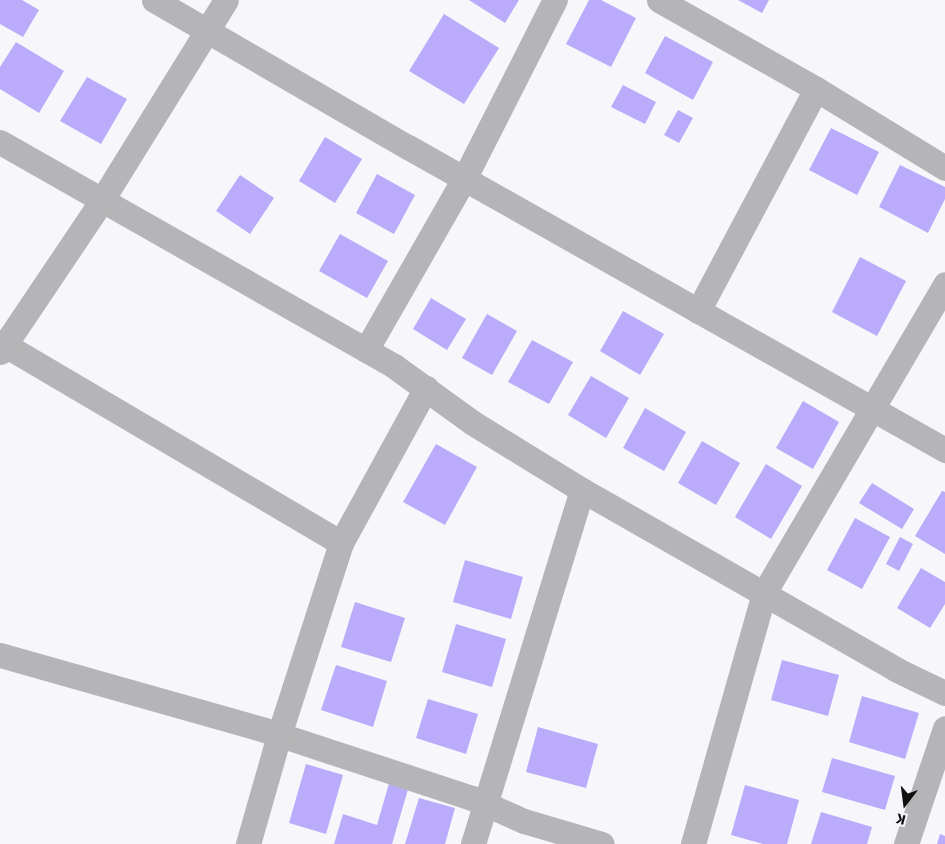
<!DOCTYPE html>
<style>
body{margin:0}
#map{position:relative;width:945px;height:844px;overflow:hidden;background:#f7f7fb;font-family:"Fira Sans",sans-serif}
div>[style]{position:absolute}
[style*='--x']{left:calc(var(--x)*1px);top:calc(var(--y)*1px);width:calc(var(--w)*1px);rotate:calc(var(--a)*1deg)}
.building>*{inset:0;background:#baabfb}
.minor>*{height:25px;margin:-12.5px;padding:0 12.5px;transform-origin:12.5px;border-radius:12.5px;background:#b5b5b7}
span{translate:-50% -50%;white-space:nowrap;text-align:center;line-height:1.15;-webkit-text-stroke:4px #f7f7fb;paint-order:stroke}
.north{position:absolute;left:880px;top:779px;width:50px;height:50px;-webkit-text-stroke:4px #f7f7fb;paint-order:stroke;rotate:195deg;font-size:14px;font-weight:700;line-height:20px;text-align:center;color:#111112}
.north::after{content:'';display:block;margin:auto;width:18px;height:22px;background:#111112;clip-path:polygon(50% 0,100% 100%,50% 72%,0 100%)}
</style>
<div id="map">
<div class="building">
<i style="clip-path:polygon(0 0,22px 0,39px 10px,23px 37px,0 24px)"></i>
<i style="clip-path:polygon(469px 0,519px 0,505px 23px)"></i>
<i style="clip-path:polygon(589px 0,601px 0,636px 18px,611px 67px,566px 44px)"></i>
<i style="clip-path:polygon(738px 0,769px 0,762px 13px)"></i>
<i style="clip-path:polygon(444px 14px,499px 48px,464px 104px,409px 71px)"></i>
<i style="clip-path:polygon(665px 36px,713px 62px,693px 100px,645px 73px)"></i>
<i style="clip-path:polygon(16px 42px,64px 71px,39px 113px,0 89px,0 67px)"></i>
<i style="clip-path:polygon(87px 77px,127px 99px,101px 144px,60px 121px)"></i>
<i style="clip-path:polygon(623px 85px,656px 102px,645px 124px,611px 107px)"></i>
<i style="clip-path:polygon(678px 110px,693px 118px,679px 143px,664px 135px)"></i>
<i style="clip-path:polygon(831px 128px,879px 152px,857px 195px,809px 170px)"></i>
<i style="clip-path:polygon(325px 137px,362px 159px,335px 203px,299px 181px)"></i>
<i style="clip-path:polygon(900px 165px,945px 187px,945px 199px,928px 233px,879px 207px)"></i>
<i style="clip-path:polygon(377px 174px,415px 195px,394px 234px,356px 213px)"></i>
<i style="clip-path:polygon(240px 175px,274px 198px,250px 234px,216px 211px)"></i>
<i style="clip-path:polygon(340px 234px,388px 261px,367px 298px,319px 271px)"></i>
<i style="clip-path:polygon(860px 257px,906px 281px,877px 336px,832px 312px)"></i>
<i style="clip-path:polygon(431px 298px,466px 319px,447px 350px,413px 329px)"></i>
<i style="clip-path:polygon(623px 311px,664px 334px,640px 375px,600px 351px)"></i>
<i style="clip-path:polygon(487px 314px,517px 331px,492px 375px,462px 358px)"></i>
<i style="clip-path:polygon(532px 340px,573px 362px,549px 404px,508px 382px)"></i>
<i style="clip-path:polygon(591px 376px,629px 398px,606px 438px,568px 415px)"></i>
<i style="clip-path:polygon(803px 401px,839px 422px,813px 469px,776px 448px)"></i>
<i style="clip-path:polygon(645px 408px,686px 432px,664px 471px,623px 448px)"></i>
<i style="clip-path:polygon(702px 441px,740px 463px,716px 505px,678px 483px)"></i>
<i style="clip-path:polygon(436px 444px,477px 467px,445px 525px,403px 502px)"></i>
<i style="clip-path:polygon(766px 464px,802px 486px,771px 539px,735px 517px)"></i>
<i style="clip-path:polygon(872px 483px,914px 509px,902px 529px,859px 503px)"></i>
<i style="clip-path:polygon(942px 491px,945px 492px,945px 554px,915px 536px)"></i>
<i style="clip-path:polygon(855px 518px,890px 537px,862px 589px,827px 570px)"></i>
<i style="clip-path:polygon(900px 537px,913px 544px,899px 571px,886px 564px)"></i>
<i style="clip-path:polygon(465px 560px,523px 577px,511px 619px,453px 602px)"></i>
<i style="clip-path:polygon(921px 568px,945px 582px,945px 604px,930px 628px,897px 608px)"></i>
<i style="clip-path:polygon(355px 602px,405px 618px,391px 662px,341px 647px)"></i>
<i style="clip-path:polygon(456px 624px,506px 639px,492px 687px,442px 672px)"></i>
<i style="clip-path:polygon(782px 660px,839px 675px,828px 716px,771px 700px)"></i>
<i style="clip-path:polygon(336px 665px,387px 681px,373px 727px,321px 710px)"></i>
<i style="clip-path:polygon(862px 696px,919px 713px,905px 759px,849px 742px)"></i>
<i style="clip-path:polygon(428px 699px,478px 714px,466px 754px,416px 738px)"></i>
<i style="clip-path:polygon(538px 727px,598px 744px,586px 788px,526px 772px)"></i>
<i style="clip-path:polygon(832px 758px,895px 776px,885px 810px,822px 792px)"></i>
<i style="clip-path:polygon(306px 764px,343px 775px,326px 834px,289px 823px)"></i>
<i style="clip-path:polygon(390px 780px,409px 786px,392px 844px,334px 844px,343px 814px,377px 825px)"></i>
<i style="clip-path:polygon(745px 785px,799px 800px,787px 844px,763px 844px,731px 835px)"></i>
<i style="clip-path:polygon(419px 798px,455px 808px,445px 844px,405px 844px)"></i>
<i style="clip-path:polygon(821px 812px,872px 827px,867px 844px,811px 844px)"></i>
<i style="clip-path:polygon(940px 834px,945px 836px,945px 844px,937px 844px)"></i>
</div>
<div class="minor">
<i style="--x:154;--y:0;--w:293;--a:30.1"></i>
<i style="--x:408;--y:147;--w:617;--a:29.43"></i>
<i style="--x:659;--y:0;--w:180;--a:29.5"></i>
<i style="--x:816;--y:89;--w:151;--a:31.5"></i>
<i style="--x:0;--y:142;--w:453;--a:29.6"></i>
<i style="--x:394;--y:366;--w:97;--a:35.8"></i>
<i style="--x:473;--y:423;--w:128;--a:31.6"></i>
<i style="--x:582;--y:490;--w:363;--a:29.7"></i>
<i style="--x:897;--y:670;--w:53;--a:25.6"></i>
<i style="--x:698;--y:311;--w:251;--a:-62"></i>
<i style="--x:0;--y:342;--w:396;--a:30.5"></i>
<i style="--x:366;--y:350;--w:197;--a:-60.2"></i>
<i style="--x:464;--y:179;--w:201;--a:-63.1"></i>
<i style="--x:0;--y:352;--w:183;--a:-56.1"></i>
<i style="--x:102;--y:200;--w:235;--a:-58.2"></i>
<i style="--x:0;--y:655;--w:275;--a:15.8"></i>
<i style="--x:265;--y:730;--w:218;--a:18.2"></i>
<i style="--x:472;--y:798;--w:57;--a:23.9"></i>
<i style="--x:524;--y:821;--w:81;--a:16.4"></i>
<i style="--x:248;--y:844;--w:113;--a:-74.1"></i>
<i style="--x:279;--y:735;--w:202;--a:-72.1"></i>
<i style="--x:341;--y:543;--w:177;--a:-61.3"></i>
<i style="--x:473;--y:844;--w:370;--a:-72.9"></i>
<i style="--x:693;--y:844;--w:261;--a:-74.2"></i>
<i style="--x:764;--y:593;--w:358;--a:-59.6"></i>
<i style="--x:906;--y:844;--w:122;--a:-71.4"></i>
</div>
<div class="north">K</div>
</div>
